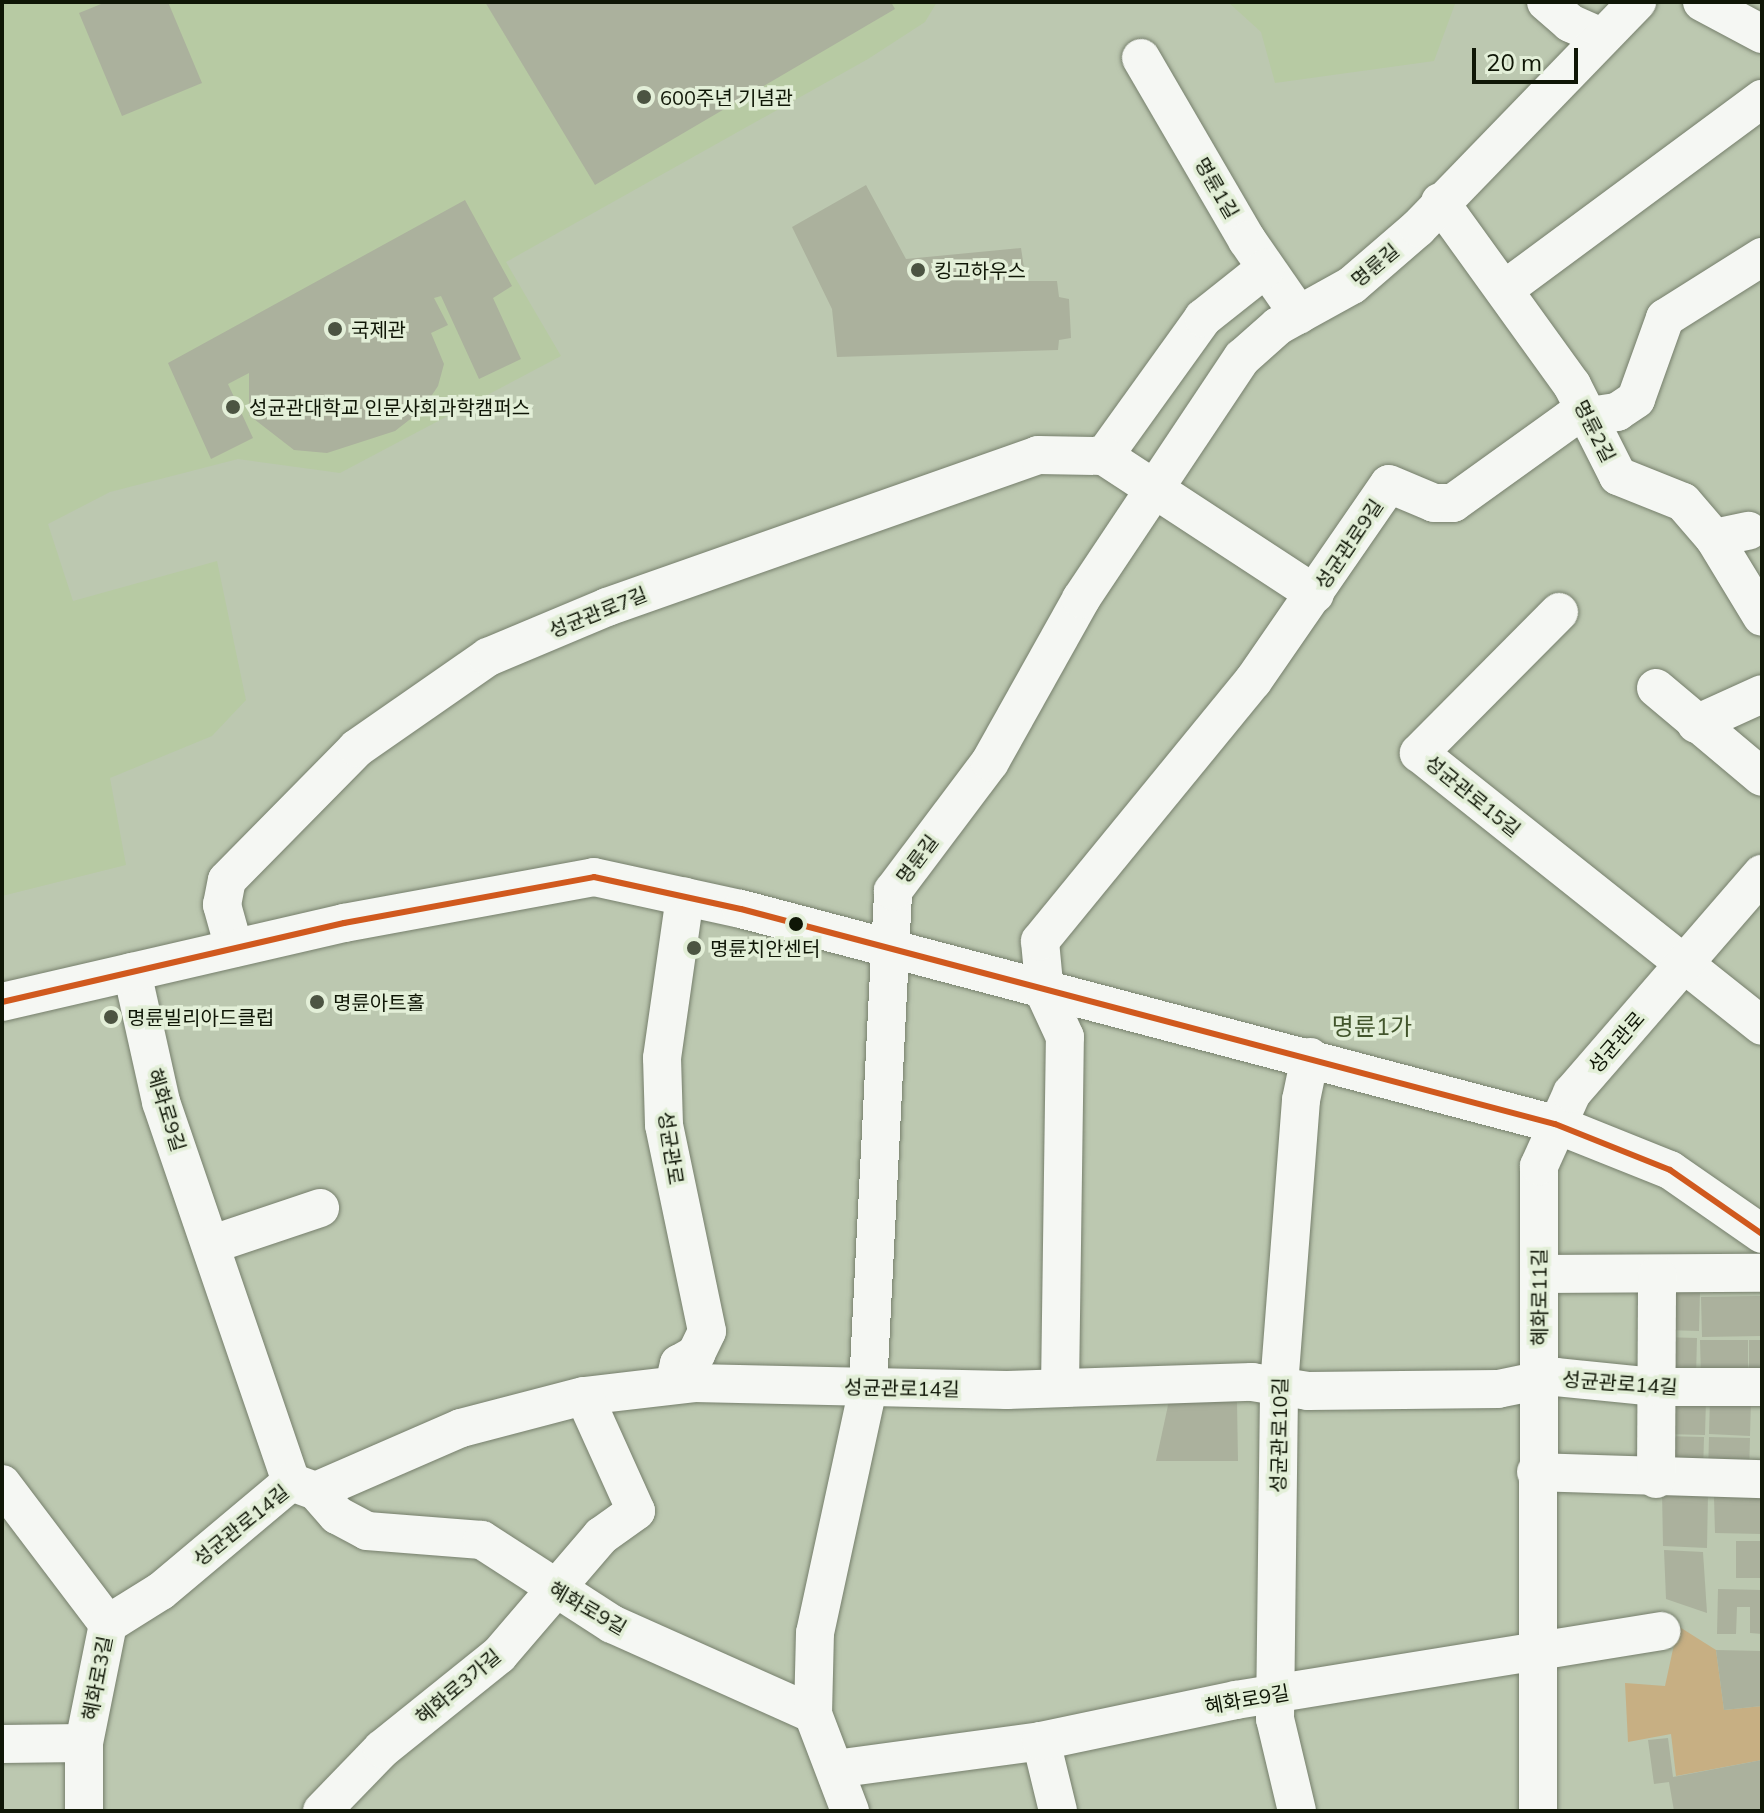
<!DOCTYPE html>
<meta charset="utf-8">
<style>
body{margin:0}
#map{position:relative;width:1764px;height:1813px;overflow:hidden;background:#bcc8b0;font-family:Mulish,"Noto Sans KR",sans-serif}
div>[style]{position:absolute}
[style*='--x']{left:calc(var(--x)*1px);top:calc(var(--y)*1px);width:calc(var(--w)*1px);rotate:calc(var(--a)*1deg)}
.built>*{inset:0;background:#b7caa3}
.green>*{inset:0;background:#c7af83}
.building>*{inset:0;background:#abb19d}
.roads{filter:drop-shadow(0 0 2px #767f6c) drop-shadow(0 0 2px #767f6c)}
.minor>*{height:38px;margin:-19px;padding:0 19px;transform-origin:19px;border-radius:19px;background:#f5f7f3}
.bus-1>*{height:6px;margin:-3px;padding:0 3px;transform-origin:3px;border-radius:3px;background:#d0591e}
.dots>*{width:22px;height:22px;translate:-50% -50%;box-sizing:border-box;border:4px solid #e3efd8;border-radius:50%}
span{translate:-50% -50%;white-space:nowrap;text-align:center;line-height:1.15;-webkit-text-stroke:7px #e3efd8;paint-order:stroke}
.poi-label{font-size:20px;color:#0f1606}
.left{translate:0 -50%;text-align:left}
.street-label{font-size:20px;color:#0f1606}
.quarter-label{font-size:24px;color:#42552c}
.frame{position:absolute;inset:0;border:4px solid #0f1606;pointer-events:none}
.scale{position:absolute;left:1472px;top:48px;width:106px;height:36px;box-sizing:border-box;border:4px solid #0f1606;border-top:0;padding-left:10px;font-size:24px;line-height:28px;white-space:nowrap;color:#0f1606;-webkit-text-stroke:6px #e3efd8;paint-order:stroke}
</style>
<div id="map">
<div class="built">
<i style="clip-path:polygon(2px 2px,937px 2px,925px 22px,868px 59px,506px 262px,561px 356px,340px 473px,238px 459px,110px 492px,48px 524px,73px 601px,217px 561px,246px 700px,212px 736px,110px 778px,126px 865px,2px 896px)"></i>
<i style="clip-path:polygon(1228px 2px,1455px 2px,1455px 4px,1434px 61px,1275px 83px,1261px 32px)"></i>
</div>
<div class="green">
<i style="clip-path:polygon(1678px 1626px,1716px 1650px,1724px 1710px,1762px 1706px,1762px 1760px,1676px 1776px,1671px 1734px,1628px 1742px,1625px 1683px,1665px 1686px)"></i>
</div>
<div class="building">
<i style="clip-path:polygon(106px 2px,168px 2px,202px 83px,122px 116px,79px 13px)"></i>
<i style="clip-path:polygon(485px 2px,891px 2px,895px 9px,595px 185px)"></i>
<i style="clip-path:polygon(866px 185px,906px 259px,1021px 248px,1026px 281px,1057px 281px,1059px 297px,1069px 299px,1071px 338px,1059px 340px,1058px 350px,837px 357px,832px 309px,792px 227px)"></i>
<i style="clip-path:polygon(465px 200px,512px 286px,493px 298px,521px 359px,479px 379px,441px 296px,434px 298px,448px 325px,431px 333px,444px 364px,438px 386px,422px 410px,395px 431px,327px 453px,294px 450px,249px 415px,249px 373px,228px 384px,253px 438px,211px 459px,168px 363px)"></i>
<i style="clip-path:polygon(1664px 1291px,1700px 1292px,1699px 1331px,1664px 1330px)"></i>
<i style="clip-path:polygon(1762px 1296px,1762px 1336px,1702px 1337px,1701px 1297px)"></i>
<i style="clip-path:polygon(1661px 1337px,1697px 1338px,1696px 1378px,1660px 1376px)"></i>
<i style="clip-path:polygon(1700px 1340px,1748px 1340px,1748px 1378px,1701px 1378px)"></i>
<i style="clip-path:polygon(1749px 1340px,1762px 1340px,1762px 1378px,1749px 1378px)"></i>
<i style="clip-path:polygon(1170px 1396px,1237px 1401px,1238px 1461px,1156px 1461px)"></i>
<i style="clip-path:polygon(1665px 1398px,1706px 1399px,1705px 1435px,1664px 1434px)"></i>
<i style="clip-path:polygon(1710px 1398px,1751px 1399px,1750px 1436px,1709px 1434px)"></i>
<i style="clip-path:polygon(1663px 1436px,1704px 1437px,1703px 1473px,1663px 1472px)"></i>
<i style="clip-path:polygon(1709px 1437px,1750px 1438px,1749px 1474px,1708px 1473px)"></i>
<i style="clip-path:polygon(1662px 1492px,1708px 1494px,1707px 1548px,1663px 1546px)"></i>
<i style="clip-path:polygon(1714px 1497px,1762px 1497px,1762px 1534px,1715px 1533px)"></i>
<i style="clip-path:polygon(1736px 1541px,1762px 1541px,1762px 1578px,1736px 1578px)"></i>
<i style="clip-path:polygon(1664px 1550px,1703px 1552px,1707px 1613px,1666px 1599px)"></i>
<i style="clip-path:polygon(1718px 1589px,1762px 1590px,1762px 1634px,1750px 1633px,1750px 1607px,1737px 1607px,1736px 1634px,1717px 1634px)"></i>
<i style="clip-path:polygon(1716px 1650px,1762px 1651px,1762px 1706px,1724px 1710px)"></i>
<i style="clip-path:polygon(1668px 1738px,1673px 1777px,1762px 1760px,1762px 1811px,1674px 1811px,1669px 1782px,1654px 1784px,1648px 1740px)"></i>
</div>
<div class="roads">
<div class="minor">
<i style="--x:1546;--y:2;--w:32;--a:41"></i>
<i style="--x:1570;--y:23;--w:34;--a:24"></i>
<i style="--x:1702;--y:2;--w:68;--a:28.1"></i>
<i style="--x:1141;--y:58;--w:211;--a:59.8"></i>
<i style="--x:1247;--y:240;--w:91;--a:55.3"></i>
<i style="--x:1440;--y:202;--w:226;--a:54.2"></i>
<i style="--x:1572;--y:385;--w:102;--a:63.2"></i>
<i style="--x:1618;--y:476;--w:70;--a:21.8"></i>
<i style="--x:1683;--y:502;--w:48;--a:49.3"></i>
<i style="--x:1714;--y:538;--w:35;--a:-12"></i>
<i style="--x:1505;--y:289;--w:320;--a:-36.5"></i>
<i style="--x:1104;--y:456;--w:170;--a:-54.3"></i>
<i style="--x:1203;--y:318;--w:80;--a:-38.4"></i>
<i style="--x:1714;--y:538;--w:92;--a:58.7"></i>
<i style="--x:1559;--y:612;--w:199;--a:134.8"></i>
<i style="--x:1419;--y:753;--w:438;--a:38.5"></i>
<i style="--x:1656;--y:688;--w:138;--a:40"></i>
<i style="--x:1696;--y:724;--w:72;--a:-24.4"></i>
<i style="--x:234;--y:948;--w:45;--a:-105.6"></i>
<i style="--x:222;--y:905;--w:25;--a:-79"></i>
<i style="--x:227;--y:880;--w:185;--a:-45.4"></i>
<i style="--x:357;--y:748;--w:160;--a:-34.8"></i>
<i style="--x:488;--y:657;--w:129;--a:-22.8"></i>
<i style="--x:607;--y:607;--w:457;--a:-19.4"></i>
<i style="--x:1038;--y:455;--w:66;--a:0.9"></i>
<i style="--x:1104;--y:456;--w:252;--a:33.2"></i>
<i style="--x:132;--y:972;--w:133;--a:77.4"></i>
<i style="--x:161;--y:1102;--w:402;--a:71.1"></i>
<i style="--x:2;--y:1002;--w:351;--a:-13"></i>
<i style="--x:344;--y:923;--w:254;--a:-10.4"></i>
<i style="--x:594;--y:877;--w:150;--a:12.3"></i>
<i style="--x:741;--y:909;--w:842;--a:14.8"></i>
<i style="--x:1555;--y:1124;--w:124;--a:21.8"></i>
<i style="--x:1670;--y:1170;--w:112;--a:34.8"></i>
<i style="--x:213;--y:1244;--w:113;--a:-18.6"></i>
<i style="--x:1539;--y:1274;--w:223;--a:-0.3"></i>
<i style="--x:674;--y:1385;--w:22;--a:-77"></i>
<i style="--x:679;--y:1364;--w:20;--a:-30"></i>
<i style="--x:696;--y:1354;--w:25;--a:-64"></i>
<i style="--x:707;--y:1331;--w:210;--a:-101.8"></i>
<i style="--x:664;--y:1125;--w:67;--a:-91.7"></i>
<i style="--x:662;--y:1058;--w:163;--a:-81.9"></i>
<i style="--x:1060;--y:1388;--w:351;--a:-89.2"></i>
<i style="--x:1065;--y:1037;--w:47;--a:-114.9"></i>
<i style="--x:1045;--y:994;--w:53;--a:-95.4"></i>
<i style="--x:1040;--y:941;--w:336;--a:-50.7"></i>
<i style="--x:1253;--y:681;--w:239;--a:-55.4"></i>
<i style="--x:1389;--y:484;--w:49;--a:22.9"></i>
<i style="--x:1434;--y:503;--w:19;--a:0"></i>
<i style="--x:1453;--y:503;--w:144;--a:-35.7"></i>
<i style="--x:1570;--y:419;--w:48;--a:-8.5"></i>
<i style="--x:1617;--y:412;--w:23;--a:-34"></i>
<i style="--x:1636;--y:399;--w:86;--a:-70.3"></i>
<i style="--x:1665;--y:318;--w:115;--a:-32.2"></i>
<i style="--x:1536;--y:1472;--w:226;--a:1.8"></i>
<i style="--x:1656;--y:1479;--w:204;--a:-89.7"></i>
<i style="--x:2;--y:1484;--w:176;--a:52.9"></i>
<i style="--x:108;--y:1624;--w:121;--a:101.4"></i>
<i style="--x:84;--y:1743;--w:68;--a:90"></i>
<i style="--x:316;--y:1491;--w:32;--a:49"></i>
<i style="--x:337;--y:1515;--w:34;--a:28"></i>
<i style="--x:367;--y:1531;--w:115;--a:4.5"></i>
<i style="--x:482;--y:1540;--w:155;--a:32.9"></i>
<i style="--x:612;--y:1624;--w:220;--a:24.1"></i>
<i style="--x:108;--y:1624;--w:62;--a:-31.9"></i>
<i style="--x:161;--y:1591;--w:170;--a:-40"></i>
<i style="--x:291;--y:1482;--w:27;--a:20"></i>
<i style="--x:316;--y:1491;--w:158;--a:-23.5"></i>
<i style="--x:461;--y:1428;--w:127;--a:-14.6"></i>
<i style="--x:584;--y:1396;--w:111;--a:-6.7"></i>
<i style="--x:694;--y:1383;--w:313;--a:1.3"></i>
<i style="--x:1007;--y:1390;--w:245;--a:-1.9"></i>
<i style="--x:1252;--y:1382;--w:57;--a:9.1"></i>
<i style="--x:1308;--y:1391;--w:190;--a:-0.6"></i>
<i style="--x:1498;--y:1389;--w:59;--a:-11.7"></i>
<i style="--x:1556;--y:1377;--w:101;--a:5.7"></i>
<i style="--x:1657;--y:1387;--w:105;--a:0"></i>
<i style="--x:1041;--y:1741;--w:72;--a:76.3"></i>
<i style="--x:2;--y:1744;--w:82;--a:-0.7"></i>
<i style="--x:835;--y:1769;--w:208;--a:-7.7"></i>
<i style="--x:1041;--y:1741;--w:199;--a:-11.9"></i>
<i style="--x:1236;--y:1700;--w:431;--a:-9.2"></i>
<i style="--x:322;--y:1811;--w:86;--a:-45.9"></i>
<i style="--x:382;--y:1749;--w:150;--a:-38.8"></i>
<i style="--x:499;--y:1655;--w:157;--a:-49.4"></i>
<i style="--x:601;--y:1536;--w:43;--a:-35.5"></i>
<i style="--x:636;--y:1511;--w:126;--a:-114.3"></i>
<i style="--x:850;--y:1811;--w:104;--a:-110.9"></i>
<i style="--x:813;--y:1714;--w:81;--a:-88.6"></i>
<i style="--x:815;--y:1633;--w:252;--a:-77.8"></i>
<i style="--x:868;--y:1387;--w:497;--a:-87.1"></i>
<i style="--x:893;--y:891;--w:161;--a:-53.1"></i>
<i style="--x:990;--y:762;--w:187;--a:-60.8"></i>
<i style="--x:1081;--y:599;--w:290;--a:-56.3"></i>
<i style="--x:1242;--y:358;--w:48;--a:-41.6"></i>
<i style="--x:1278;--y:326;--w:85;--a:-29"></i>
<i style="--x:1352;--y:285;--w:87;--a:-40.8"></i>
<i style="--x:1418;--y:228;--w:315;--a:-45.9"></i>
<i style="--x:1297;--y:1811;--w:95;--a:-103.4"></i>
<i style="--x:1275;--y:1719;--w:333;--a:-89.3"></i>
<i style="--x:1279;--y:1386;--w:287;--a:-85.6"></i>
<i style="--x:1301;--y:1100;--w:44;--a:-78.2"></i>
<i style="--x:1538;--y:1811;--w:645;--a:-89.91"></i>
<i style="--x:1539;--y:1166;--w:80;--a:-65.7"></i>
<i style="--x:1572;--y:1093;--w:290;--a:-49.1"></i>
</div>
</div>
<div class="bus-1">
<i style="--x:2;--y:1002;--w:351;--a:-13"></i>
<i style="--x:344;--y:923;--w:254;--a:-10.4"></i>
<i style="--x:594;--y:877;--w:150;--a:12.3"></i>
<i style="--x:741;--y:909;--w:842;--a:14.8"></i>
<i style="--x:1555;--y:1124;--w:124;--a:21.8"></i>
<i style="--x:1670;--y:1170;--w:112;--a:34.8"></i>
</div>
<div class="dots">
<i style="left:644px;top:97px;background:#4c5442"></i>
<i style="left:918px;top:270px;background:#4c5442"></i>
<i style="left:335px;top:329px;background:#4c5442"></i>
<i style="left:233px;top:407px;background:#4c5442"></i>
<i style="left:796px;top:924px;background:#0f1606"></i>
<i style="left:694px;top:948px;background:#4c5442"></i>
<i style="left:317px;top:1002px;background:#4c5442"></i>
<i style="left:111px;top:1017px;background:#4c5442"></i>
</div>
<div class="poi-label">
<span class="left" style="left:660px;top:97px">600주년 기념관</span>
<span class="left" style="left:934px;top:270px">킹고하우스</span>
<span class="left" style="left:351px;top:329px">국제관</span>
<span class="left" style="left:249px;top:407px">성균관대학교 인문사회과학캠퍼스</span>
<span class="left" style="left:710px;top:948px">명륜치안센터</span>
<span class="left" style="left:333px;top:1002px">명륜아트홀</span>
<span class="left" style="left:127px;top:1017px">명륜빌리아드클럽</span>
</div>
<div class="street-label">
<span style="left:1217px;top:188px;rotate:60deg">명륜1길</span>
<span style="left:1375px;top:265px;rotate:-40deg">명륜길</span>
<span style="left:1595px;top:431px;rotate:63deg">명륜2길</span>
<span style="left:1349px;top:544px;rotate:-56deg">성균관로9길</span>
<span style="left:598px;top:612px;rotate:-22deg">성균관로7길</span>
<span style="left:1473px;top:796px;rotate:39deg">성균관로15길</span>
<span style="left:917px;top:859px;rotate:-53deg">명륜길</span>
<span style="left:1616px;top:1042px;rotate:-49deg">성균관로</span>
<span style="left:167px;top:1110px;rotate:73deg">혜화로9길</span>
<span style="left:671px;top:1148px;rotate:81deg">성균관로</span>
<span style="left:1539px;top:1297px;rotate:-90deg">혜화로11길</span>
<span style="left:1620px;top:1383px;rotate:4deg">성균관로14길</span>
<span style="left:902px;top:1388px;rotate:1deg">성균관로14길</span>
<span style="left:1279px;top:1435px;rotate:-89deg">성균관로10길</span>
<span style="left:241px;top:1525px;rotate:-39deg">성균관로14길</span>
<span style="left:588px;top:1608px;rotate:30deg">혜화로9길</span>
<span style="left:97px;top:1678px;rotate:-79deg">혜화로3길</span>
<span style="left:458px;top:1686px;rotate:-40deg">혜화로3가길</span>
<span style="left:1247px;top:1699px;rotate:-10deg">혜화로9길</span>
</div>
<div class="quarter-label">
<span style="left:1372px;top:1027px">명륜1가</span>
</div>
<div class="frame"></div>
<div class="scale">20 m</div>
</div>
